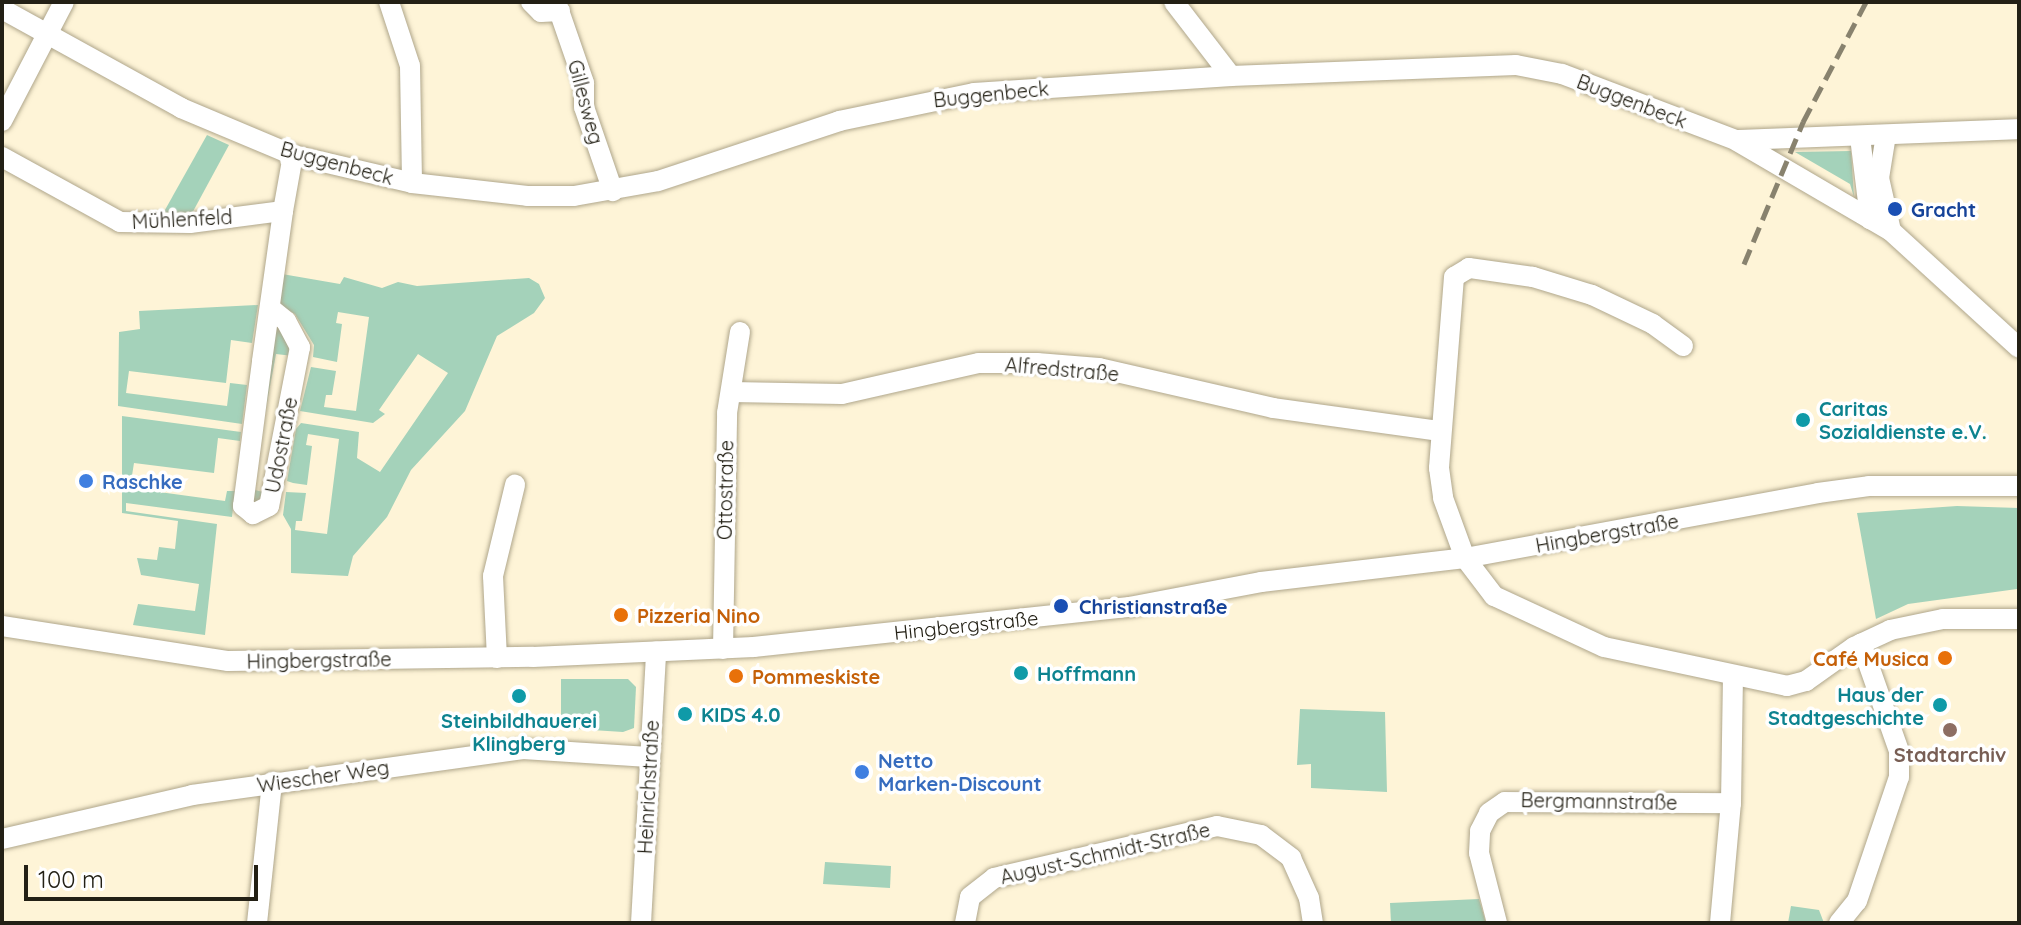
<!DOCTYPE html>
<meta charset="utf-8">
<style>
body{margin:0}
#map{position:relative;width:2021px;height:925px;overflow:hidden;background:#fef4d7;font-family:Quicksand,sans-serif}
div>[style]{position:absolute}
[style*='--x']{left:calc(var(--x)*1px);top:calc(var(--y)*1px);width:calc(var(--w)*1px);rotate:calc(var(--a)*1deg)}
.green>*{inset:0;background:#a4d2ba}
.roads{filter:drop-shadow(0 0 2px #afa68b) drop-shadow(0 0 2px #afa68b)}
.minor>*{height:20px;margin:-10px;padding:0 10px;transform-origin:10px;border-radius:10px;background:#fff}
.rail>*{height:5px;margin-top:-2.5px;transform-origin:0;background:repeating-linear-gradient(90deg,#88826e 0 16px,transparent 0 24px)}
.dots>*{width:22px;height:22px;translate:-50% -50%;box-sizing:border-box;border:4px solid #fff;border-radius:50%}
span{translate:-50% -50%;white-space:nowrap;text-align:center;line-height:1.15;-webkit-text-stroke:7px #fff;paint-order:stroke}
.street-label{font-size:20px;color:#232015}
.transit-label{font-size:20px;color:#164399;font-weight:700}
.left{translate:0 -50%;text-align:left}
.culture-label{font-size:20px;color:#0d838f;font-weight:700}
.right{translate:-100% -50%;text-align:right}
.shop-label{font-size:20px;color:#366cbe;font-weight:700}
.food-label{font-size:20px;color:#c56008;font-weight:700}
.education-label{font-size:20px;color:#785e54;font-weight:700}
.frame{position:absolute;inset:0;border:4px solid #232015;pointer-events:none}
.scale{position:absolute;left:24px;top:865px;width:234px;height:36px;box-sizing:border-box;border:4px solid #232015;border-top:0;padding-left:10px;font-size:24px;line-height:28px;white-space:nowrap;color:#232015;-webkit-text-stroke:6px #fff;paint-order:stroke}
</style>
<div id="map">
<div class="green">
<i style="clip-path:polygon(207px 135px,229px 145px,190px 217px,161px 217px)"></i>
<i style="clip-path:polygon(1851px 151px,1854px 197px,1850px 184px,1795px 152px)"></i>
<i style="clip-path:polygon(282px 274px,340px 284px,344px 277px,382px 288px,398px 282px,417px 286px,529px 278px,539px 284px,545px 298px,534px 313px,497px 336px,465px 411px,411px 470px,387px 517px,353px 556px,348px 576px,291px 573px,291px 529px,283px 515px,286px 492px,306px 493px,302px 521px,296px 521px,295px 530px,327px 534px,339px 439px,308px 434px,306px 445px,312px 446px,307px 485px,293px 483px,287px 481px,296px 429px,301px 423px,359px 432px,357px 458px,380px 472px,448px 373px,418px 354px,379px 410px,385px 414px,373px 423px,300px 411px,311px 367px,336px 371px,332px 395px,326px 395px,324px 407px,356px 411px,369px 317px,338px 312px,336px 323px,342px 324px,337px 362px,313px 357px,314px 345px,295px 314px,278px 304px)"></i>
<i style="clip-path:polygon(258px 305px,252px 343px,231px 340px,226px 383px,129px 371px,126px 393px,227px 406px,230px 383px,247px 385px,242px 424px,118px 406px,119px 332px,140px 329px,139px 311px)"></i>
<i style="clip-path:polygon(274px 321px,282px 324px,293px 356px,276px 354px,251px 489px,267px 493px,264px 505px,249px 501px)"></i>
<i style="clip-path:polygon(122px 416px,241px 432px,240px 441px,218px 438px,214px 473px,134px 463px,130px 488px,225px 501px,227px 491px,235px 491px,232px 517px,126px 503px,126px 511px,217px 524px,205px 635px,133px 625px,138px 604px,195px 611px,199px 584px,141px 575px,137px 558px,157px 560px,159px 547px,175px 549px,178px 521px,122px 513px)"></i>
<i style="clip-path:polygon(1957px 506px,2019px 508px,2017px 589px,1908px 604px,1876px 619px,1857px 513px)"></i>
<i style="clip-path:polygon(561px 679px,628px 679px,636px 687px,634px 728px,623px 732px,561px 728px)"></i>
<i style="clip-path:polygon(1300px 709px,1385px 712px,1387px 792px,1311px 788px,1311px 764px,1297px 765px)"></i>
<i style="clip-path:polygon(825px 862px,891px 866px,890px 888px,823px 884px)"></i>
<i style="clip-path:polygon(1479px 899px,1486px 923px,1391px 923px,1390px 903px)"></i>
<i style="clip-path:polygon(1791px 906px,1819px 910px,1824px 923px,1788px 923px)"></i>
</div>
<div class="roads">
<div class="minor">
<i style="--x:389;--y:2;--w:67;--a:71.8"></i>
<i style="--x:410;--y:66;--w:117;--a:89"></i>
<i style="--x:531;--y:2;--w:14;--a:45"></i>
<i style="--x:541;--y:12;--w:19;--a:-3"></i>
<i style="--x:556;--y:2;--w:86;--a:70.9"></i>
<i style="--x:584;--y:83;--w:24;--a:90"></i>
<i style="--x:584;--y:107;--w:89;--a:71"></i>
<i style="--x:1174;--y:2;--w:93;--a:52.4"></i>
<i style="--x:2;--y:9;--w:205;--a:28.9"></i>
<i style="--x:181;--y:108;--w:121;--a:22.8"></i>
<i style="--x:293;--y:155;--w:122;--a:13.2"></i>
<i style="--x:412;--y:183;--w:116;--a:6.4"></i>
<i style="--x:527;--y:196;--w:47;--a:0"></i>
<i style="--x:574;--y:196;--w:85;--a:-10.1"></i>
<i style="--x:658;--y:181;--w:191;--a:-18.3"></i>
<i style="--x:839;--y:121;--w:138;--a:-11.7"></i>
<i style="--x:974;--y:93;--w:258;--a:-3.8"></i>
<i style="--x:1231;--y:76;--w:285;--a:-2.2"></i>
<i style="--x:1516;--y:65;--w:47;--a:11.1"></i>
<i style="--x:1562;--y:74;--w:186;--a:20.8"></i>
<i style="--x:1736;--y:140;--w:283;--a:-2.2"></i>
<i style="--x:2;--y:121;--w:134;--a:-62.5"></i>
<i style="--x:1886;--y:135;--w:44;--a:99.2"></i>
<i style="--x:1879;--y:178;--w:54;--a:77.2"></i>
<i style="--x:1860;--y:137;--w:83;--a:83"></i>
<i style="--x:1737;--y:141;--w:178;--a:30.3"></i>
<i style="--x:1891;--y:231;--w:173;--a:42.4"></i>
<i style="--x:2;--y:157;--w:135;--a:28.8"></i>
<i style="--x:120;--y:222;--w:70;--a:0.8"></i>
<i style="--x:190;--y:223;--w:94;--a:-7.4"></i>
<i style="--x:270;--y:308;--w:21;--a:39"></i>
<i style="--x:286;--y:321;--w:30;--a:62"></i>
<i style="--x:300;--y:347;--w:162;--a:101"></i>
<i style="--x:269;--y:506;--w:18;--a:153"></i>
<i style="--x:253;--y:514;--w:13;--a:-141"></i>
<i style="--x:243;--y:506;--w:146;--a:-82.5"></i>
<i style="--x:262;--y:361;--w:151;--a:-82"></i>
<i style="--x:283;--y:211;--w:57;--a:-79.9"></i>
<i style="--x:1683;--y:346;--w:37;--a:-144"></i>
<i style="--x:1653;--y:324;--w:68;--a:-154.6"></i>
<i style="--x:1592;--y:295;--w:62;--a:-163"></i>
<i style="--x:1533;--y:277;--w:65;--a:-172"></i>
<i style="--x:1469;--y:268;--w:17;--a:149"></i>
<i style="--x:1454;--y:277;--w:192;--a:94.5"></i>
<i style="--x:1439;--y:468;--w:30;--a:82"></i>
<i style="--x:1443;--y:498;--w:64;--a:69.9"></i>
<i style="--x:1465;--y:558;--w:48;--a:52.7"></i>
<i style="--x:1494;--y:596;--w:121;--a:24.9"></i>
<i style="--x:1604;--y:647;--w:187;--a:12"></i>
<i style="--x:1787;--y:686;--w:20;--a:-15"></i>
<i style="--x:1806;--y:681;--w:59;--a:-35.3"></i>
<i style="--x:1854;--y:647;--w:40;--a:-25"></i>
<i style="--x:1890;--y:630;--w:54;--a:-11.7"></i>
<i style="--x:1943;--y:619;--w:76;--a:0"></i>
<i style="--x:731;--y:392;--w:111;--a:1"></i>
<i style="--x:842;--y:394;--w:140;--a:-12.8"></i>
<i style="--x:979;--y:363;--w:58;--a:0"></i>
<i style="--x:1037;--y:363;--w:62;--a:4.6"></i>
<i style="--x:1099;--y:368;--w:179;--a:12.9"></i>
<i style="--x:1273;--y:408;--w:168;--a:7.9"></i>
<i style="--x:2;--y:626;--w:229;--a:8.8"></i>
<i style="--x:228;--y:661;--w:305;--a:-0.8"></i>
<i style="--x:533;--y:657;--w:221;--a:-2.6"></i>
<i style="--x:754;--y:647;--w:377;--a:-6.1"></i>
<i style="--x:1129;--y:607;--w:134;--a:-10.7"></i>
<i style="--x:1261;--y:582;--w:205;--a:-6.7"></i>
<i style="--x:1465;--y:558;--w:359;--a:-10.4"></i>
<i style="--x:1818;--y:493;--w:51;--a:-7.8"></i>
<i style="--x:1869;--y:486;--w:150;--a:0"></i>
<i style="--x:723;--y:649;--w:236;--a:-89"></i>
<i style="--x:727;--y:413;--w:82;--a:-80.9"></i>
<i style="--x:497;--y:658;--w:82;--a:-92.8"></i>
<i style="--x:493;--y:576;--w:94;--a:-76.4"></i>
<i style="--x:2;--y:839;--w:195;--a:-13"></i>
<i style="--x:192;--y:795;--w:334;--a:-7.9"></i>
<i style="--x:523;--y:749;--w:126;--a:3.6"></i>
<i style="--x:257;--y:923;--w:142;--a:-83.9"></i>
<i style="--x:641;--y:923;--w:272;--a:-86.8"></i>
<i style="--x:965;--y:923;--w:26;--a:-79"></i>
<i style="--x:970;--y:897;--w:31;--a:-38"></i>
<i style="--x:994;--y:878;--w:229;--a:-13.1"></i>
<i style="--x:1217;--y:826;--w:45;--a:11.6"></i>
<i style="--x:1261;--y:835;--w:38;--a:37"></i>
<i style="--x:1291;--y:858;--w:44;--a:65.8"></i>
<i style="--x:1309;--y:898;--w:25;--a:81"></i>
<i style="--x:1497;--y:923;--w:72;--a:-104.4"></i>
<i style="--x:1479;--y:853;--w:22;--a:-87"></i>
<i style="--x:1480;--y:831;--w:20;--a:-63"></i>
<i style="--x:1489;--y:813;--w:19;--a:-35"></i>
<i style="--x:1505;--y:802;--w:226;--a:0.3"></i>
<i style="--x:1731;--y:803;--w:126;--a:-89.1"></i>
<i style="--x:1720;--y:923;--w:121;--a:-84.8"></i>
<i style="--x:1839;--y:923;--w:28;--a:-51"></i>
<i style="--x:1857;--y:901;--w:131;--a:-71.3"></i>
<i style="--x:1899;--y:777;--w:26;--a:-90"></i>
<i style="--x:1899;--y:751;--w:114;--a:-109.4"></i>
</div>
</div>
<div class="rail">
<i style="--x:1744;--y:264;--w:154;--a:-67.4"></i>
<i style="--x:1803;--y:122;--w:136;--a:-62.3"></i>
</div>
<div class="dots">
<i style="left:1895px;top:209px;background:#1a4fb4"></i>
<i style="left:1803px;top:420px;background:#0f9aa8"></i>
<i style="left:86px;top:481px;background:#3f7fe0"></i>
<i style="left:1061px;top:606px;background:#1a4fb4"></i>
<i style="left:621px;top:615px;background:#e8710a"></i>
<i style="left:1945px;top:658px;background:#e8710a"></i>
<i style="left:1021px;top:673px;background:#0f9aa8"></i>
<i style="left:736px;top:676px;background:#e8710a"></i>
<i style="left:519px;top:696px;background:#0f9aa8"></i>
<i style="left:1940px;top:705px;background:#0f9aa8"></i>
<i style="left:685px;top:714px;background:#0f9aa8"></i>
<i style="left:1950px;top:730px;background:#8d6e63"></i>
<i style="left:862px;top:772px;background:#3f7fe0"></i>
</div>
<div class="street-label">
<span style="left:991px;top:94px;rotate:-6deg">Buggenbeck</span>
<span style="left:1632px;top:101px;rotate:21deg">Buggenbeck</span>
<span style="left:586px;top:102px;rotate:75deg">Gillesweg</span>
<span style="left:337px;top:163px;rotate:15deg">Buggenbeck</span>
<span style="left:182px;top:219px;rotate:-3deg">Mühlenfeld</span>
<span style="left:1062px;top:369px;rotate:5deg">Alfredstraße</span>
<span style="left:281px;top:445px;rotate:-79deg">Udostraße</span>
<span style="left:725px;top:490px;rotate:-89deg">Ottostraße</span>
<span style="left:1607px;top:533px;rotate:-10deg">Hingbergstraße</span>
<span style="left:966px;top:625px;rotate:-6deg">Hingbergstraße</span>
<span style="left:319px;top:660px;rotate:-1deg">Hingbergstraße</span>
<span style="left:323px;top:776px;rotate:-8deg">Wiescher Weg</span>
<span style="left:648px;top:787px;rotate:-87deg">Heinrichstraße</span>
<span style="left:1599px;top:801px;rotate:1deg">Bergmannstraße</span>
<span style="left:1105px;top:853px;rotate:-13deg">August-Schmidt-Straße</span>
</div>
<div class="transit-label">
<span class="left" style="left:1911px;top:209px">Gracht</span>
<span class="left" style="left:1079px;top:606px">Christianstraße</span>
</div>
<div class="culture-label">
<span class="left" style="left:1819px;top:420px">Caritas<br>Sozialdienste e.V.</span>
<span class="left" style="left:1037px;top:673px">Hoffmann</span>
<span class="right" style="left:1924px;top:706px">Haus der<br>Stadtgeschichte</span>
<span class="left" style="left:701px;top:714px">KIDS 4.0</span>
<span style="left:519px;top:732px">Steinbildhauerei<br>Klingberg</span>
</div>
<div class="shop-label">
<span class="left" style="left:102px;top:481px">Raschke</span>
<span class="left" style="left:878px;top:772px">Netto<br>Marken-Discount</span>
</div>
<div class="food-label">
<span class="left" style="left:637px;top:615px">Pizzeria Nino</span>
<span class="right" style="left:1929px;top:658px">Café Musica</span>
<span class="left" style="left:752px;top:676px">Pommeskiste</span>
</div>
<div class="education-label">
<span style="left:1950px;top:754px">Stadtarchiv</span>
</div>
<div class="frame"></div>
<div class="scale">100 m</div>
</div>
